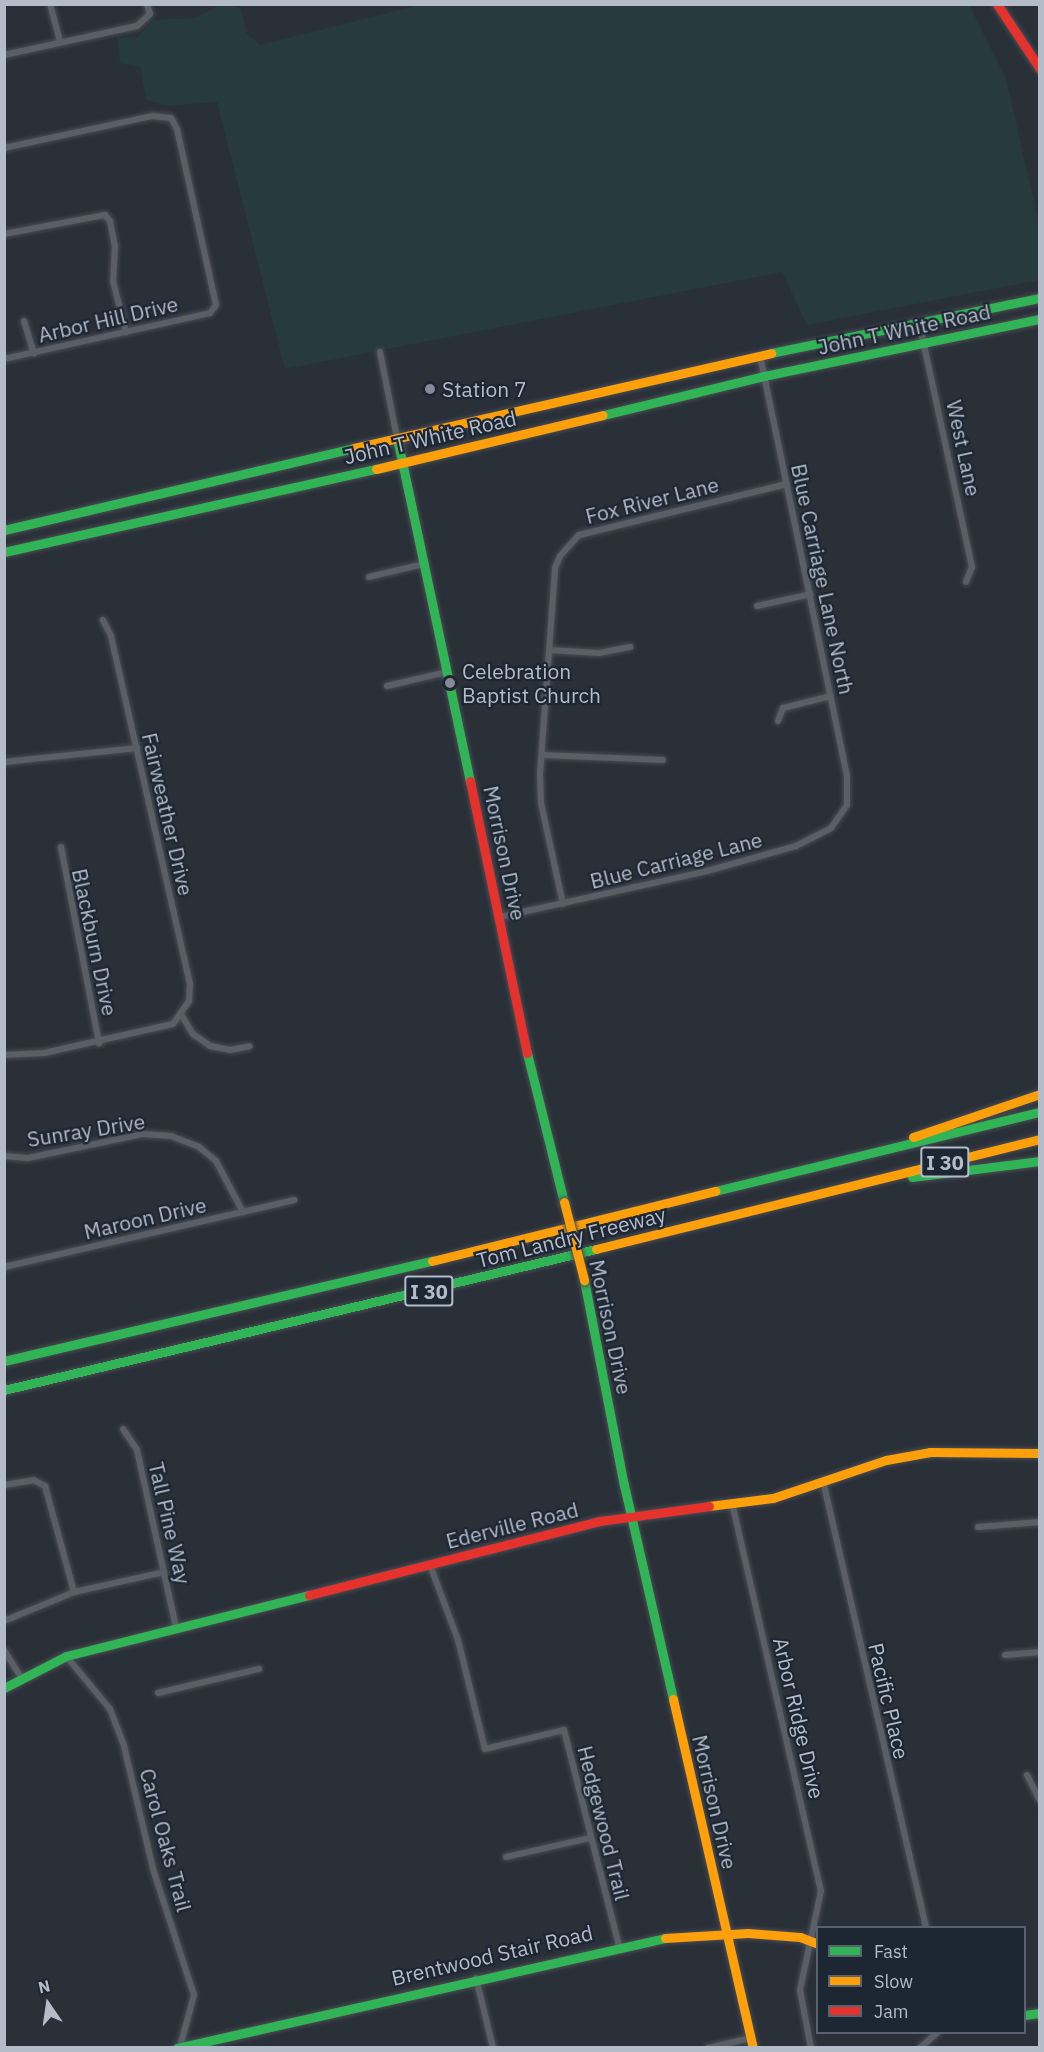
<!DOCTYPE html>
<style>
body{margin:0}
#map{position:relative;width:1044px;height:2052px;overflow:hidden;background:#2a3038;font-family:"IBM Plex Sans",sans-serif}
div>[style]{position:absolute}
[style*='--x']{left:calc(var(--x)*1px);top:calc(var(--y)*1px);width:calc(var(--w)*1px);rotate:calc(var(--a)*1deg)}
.green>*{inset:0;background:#273a3e}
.roads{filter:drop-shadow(0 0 2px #484c53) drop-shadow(0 0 2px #484c53)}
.street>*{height:6px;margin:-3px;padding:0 3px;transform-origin:3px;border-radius:3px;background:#5a5e66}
.fast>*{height:9px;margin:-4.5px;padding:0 4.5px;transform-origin:4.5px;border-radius:4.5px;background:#30b455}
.slow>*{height:9px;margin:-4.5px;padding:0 4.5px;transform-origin:4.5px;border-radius:4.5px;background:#ff9f0a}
.jam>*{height:9px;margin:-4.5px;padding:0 4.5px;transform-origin:4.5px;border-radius:4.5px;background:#e5322d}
.bridges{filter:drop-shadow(0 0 2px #484c53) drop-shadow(0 0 2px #484c53)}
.slow-bridge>*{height:9px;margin:-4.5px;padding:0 4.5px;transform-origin:4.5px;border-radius:4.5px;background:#ff9f0a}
.dots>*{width:16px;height:16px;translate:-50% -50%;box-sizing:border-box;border:3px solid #1d2633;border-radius:50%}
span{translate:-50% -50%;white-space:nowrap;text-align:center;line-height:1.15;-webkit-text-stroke:4.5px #1d2633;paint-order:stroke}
.shield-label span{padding:2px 4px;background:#1d2633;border:2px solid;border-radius:4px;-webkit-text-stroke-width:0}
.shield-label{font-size:20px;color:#b4bcc9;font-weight:700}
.street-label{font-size:21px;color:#b4bcc9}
.poi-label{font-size:21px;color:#b4bcc9}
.left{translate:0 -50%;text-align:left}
.frame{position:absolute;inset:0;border:6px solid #b4bcc9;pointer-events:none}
.legend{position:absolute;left:816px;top:1926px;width:210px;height:108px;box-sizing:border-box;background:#1d2633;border:2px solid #59626f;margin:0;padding:8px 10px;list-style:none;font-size:18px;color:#b4bcc9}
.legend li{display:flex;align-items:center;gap:12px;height:30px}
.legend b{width:30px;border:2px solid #59626f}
.north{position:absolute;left:18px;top:1974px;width:60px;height:60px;-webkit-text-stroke:4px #1d2633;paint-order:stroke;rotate:347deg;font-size:16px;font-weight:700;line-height:24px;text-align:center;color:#b4bcc9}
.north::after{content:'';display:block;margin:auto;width:21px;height:27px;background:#b4bcc9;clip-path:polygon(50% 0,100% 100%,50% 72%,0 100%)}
</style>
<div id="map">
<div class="green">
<i style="clip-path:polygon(221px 4px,241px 8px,247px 34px,260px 45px,424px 4px,969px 5px,1006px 79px,1039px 223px,1039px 280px,807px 325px,782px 272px,285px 369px,217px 102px,168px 106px,146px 99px,140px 67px,120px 63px,117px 38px,138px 37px,153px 20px,194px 18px)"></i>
</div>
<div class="roads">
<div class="street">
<i style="--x:50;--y:4;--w:39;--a:75"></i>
<i style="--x:4;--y:55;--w:136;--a:-12.3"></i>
<i style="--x:137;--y:26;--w:18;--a:-43"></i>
<i style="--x:150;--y:14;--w:10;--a:-107"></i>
<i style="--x:4;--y:148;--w:151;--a:-12.2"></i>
<i style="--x:152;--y:116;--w:19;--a:6"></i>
<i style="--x:171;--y:118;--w:13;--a:61"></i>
<i style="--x:177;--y:129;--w:180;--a:77.5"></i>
<i style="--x:216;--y:305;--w:10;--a:127"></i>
<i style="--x:210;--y:313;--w:211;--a:167.4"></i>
<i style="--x:4;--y:234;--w:103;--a:-10.7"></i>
<i style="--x:105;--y:215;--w:8;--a:50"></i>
<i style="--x:110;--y:221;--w:25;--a:79"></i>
<i style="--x:115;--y:246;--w:35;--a:93"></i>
<i style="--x:113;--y:281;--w:53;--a:75.7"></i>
<i style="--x:24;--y:321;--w:34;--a:73"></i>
<i style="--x:919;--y:322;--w:251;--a:77.8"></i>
<i style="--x:972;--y:567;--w:16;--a:112"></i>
<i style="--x:380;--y:352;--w:88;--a:78.8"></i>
<i style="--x:369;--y:577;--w:57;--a:-13.3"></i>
<i style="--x:757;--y:606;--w:55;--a:-12.5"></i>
<i style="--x:549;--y:650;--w:50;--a:3.4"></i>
<i style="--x:599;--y:653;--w:32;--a:-11"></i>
<i style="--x:387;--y:686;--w:62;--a:-13.1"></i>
<i style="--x:778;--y:721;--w:14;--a:-69"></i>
<i style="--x:783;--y:708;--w:49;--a:-14"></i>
<i style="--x:542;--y:755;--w:121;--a:2.4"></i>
<i style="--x:4;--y:762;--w:134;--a:-6"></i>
<i style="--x:61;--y:847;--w:200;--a:79"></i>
<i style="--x:563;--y:904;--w:103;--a:-102.3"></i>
<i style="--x:541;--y:803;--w:29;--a:-92"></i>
<i style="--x:540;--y:774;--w:207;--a:-85.8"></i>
<i style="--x:555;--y:568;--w:13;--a:-67"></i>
<i style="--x:560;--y:556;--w:28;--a:-48"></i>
<i style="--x:579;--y:535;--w:214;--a:-13.8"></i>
<i style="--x:500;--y:917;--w:212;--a:-12.5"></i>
<i style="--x:707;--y:871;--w:92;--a:-15.7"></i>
<i style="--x:796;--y:846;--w:39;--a:-27"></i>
<i style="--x:831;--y:828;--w:28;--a:-55"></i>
<i style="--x:847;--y:805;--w:29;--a:-90"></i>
<i style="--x:847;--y:776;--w:429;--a:-101.7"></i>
<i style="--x:182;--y:1016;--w:21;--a:59"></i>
<i style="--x:193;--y:1034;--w:21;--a:35"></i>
<i style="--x:210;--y:1046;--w:20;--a:11"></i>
<i style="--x:230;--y:1050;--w:20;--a:-11"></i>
<i style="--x:4;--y:1055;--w:40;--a:-2.9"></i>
<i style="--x:44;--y:1053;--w:132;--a:-12.7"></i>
<i style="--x:173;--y:1024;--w:28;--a:-55"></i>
<i style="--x:189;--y:1001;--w:17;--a:-87"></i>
<i style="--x:190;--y:984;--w:357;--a:-102.8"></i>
<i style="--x:111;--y:636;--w:18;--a:-117"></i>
<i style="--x:4;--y:1156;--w:24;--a:5"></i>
<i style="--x:28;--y:1158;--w:117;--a:-11.8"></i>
<i style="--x:143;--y:1134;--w:28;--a:4"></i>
<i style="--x:171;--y:1136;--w:30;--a:21"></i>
<i style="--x:199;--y:1147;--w:22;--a:39"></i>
<i style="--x:216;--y:1161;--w:58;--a:62.1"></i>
<i style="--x:4;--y:1267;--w:298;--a:-13"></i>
<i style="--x:123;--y:1429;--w:25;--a:56"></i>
<i style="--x:137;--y:1450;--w:182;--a:77.6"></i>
<i style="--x:823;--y:1481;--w:459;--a:77"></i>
<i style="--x:4;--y:1485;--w:30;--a:-9"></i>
<i style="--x:34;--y:1480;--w:13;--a:29"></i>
<i style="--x:45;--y:1486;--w:110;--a:74.7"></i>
<i style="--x:732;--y:1503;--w:398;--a:77.1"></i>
<i style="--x:821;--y:1891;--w:101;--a:102"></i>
<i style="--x:800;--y:1990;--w:59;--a:79.3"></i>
<i style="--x:978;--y:1527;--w:62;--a:-4.6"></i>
<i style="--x:430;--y:1565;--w:80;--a:69.5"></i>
<i style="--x:458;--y:1640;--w:112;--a:76.1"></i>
<i style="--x:485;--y:1749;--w:81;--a:-13.5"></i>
<i style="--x:564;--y:1730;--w:223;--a:75.7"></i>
<i style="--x:4;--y:1621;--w:76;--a:-22.5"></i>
<i style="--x:74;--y:1592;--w:92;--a:-12.5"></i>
<i style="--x:4;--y:1650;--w:34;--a:58"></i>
<i style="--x:1005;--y:1655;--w:35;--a:-5"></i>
<i style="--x:66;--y:1656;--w:69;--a:50.3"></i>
<i style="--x:110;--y:1709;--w:40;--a:69"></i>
<i style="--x:124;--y:1746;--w:126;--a:76.7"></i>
<i style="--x:153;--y:1869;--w:133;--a:72"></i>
<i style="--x:194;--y:1995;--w:54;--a:105.1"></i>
<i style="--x:158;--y:1693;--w:104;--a:-13.4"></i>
<i style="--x:1027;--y:1775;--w:29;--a:63"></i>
<i style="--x:506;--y:1857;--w:86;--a:-12.7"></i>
<i style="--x:476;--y:1978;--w:72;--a:76.3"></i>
<i style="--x:708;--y:2048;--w:44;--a:-13.1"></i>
<i style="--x:920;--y:2048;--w:24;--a:-42"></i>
</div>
<div class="fast">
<i style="--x:771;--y:353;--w:275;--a:-11.6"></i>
<i style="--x:603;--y:415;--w:166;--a:-13.6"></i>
<i style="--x:764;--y:376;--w:282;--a:-11.7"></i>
<i style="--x:397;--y:438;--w:351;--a:78"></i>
<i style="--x:4;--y:530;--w:359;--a:-13.2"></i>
<i style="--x:4;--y:552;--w:381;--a:-12.6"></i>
<i style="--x:527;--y:1053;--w:154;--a:76.1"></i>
<i style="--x:912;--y:1177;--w:129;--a:-7.1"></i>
<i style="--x:715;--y:1191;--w:334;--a:-13.7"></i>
<i style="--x:584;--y:1280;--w:209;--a:79"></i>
<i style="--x:624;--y:1485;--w:220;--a:77.1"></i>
<i style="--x:4;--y:1361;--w:440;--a:-13.2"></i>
<i style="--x:4;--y:1390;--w:609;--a:-13.4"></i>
<i style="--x:4;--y:1688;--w:70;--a:-27.3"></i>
<i style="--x:66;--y:1656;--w:251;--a:-14.1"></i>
<i style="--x:1024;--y:2015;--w:16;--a:-7"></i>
<i style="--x:177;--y:2048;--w:500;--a:-12.7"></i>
</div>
<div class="slow">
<i style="--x:354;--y:448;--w:428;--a:-12.8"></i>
<i style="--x:376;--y:469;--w:233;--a:-13.4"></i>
<i style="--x:913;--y:1137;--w:134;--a:-18.7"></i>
<i style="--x:596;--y:1249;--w:457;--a:-13.9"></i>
<i style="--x:432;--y:1261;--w:292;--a:-13.9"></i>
<i style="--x:709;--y:1506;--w:64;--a:-7.1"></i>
<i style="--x:773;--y:1498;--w:119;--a:-18.6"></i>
<i style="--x:886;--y:1460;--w:45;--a:-10.3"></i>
<i style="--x:930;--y:1452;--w:110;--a:0.5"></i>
<i style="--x:673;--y:1699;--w:358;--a:77.1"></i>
<i style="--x:665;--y:1938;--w:83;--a:-3.4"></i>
<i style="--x:748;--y:1933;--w:52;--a:4.4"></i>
<i style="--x:800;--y:1937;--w:19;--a:21"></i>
</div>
<div class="jam">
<i style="--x:997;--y:4;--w:78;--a:56.5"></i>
<i style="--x:470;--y:781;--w:278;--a:78.2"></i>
<i style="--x:309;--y:1595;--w:300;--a:-14.3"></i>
<i style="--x:600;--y:1521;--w:110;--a:-7.8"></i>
</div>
</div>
<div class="bridges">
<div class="slow-bridge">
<i style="--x:564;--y:1202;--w:81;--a:75.6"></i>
</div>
</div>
<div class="dots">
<i style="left:430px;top:389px;background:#848b96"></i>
<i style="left:450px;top:683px;background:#848b96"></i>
</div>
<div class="shield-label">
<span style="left:945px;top:1162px">I 30</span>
<span style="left:429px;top:1291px">I 30</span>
</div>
<div class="street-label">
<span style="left:108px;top:319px;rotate:-13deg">Arbor Hill Drive</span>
<span style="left:904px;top:329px;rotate:-12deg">John T White Road</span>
<span style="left:430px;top:437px;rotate:-13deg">John T White Road</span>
<span style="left:964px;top:448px;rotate:78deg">West Lane</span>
<span style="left:652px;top:500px;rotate:-14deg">Fox River Lane</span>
<span style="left:823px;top:579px;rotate:78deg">Blue Carriage Lane North</span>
<span style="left:168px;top:814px;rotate:77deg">Fairweather Drive</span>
<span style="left:505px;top:853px;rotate:78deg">Morrison Drive</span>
<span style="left:676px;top:860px;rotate:-14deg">Blue Carriage Lane</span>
<span style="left:95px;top:942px;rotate:78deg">Blackburn Drive</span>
<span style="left:86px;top:1130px;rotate:-9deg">Sunray Drive</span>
<span style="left:145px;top:1218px;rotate:-13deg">Maroon Drive</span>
<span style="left:571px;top:1237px;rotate:-14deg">Tom Landry Freeway</span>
<span style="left:611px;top:1327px;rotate:78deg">Morrison Drive</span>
<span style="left:170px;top:1523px;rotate:77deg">Tall Pine Way</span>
<span style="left:512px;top:1525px;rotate:-14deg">Ederville Road</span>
<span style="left:889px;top:1701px;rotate:77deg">Pacific Place</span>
<span style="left:799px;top:1718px;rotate:77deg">Arbor Ridge Drive</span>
<span style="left:715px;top:1802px;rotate:77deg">Morrison Drive</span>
<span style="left:604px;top:1823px;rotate:76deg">Hedgewood Trail</span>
<span style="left:166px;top:1840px;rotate:75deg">Carol Oaks Trail</span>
<span style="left:492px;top:1955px;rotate:-13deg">Brentwood Stair Road</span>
</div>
<div class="poi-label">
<span class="left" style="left:442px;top:389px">Station 7</span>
<span class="left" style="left:462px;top:683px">Celebration<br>Baptist Church</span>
</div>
<div class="frame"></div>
<ul class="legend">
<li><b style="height:8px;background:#30b455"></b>Fast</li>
<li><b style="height:8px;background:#ff9f0a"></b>Slow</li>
<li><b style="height:8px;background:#e5322d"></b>Jam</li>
</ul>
<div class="north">N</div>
</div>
